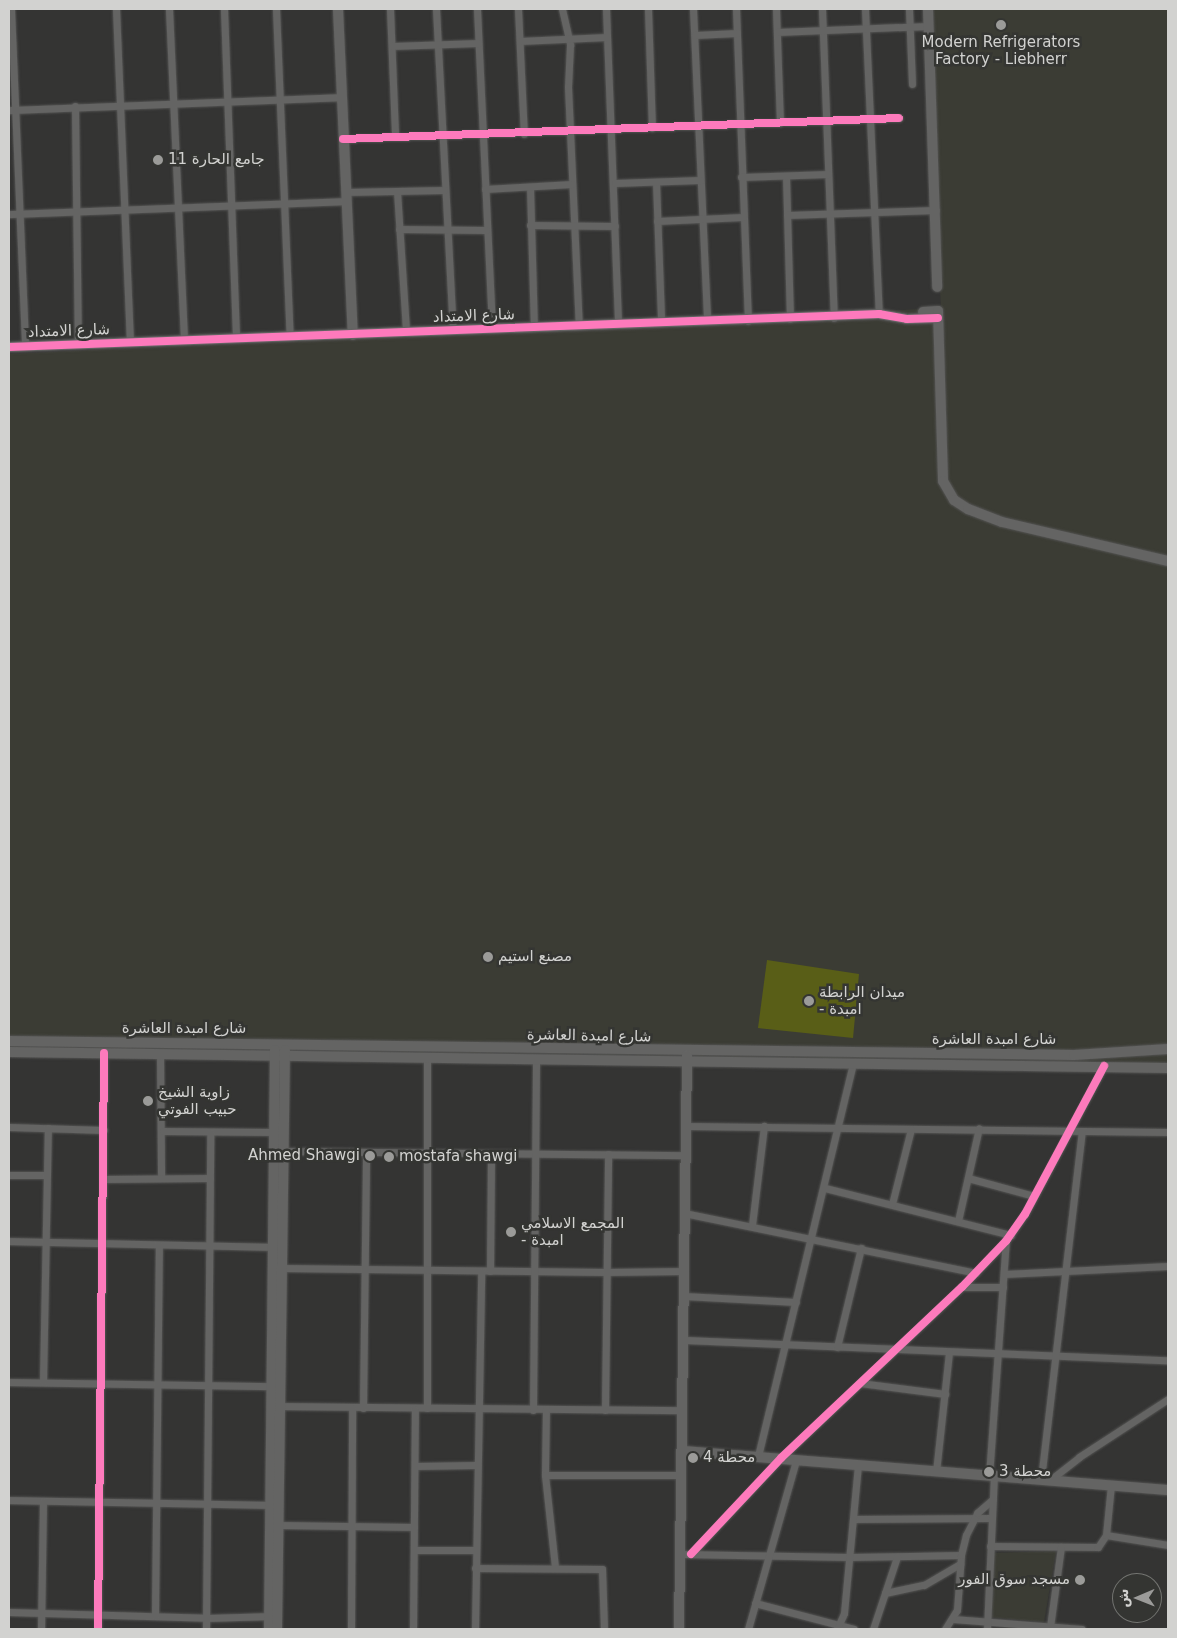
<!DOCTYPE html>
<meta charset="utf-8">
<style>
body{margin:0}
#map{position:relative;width:1177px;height:1638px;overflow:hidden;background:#343433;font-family:"DejaVu Sans","Noto Naskh Arabic",sans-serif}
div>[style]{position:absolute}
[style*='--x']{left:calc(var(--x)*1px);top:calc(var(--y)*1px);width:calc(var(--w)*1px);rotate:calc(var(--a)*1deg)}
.built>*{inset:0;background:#3b3c34}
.green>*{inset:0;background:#595e17}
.roads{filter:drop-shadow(0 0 1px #535352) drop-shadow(0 0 1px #535352)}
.street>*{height:7px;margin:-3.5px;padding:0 3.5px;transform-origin:3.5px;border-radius:3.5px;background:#646463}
.secondary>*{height:10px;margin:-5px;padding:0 5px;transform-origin:5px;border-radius:5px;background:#646463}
.cycleway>*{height:8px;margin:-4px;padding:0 4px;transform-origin:4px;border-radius:4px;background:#fd7abc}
.dots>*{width:14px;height:14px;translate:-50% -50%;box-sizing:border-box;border:2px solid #343532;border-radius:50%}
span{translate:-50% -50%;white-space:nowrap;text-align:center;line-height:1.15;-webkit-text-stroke:5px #343532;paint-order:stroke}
.poi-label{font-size:15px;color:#d2d2d0}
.left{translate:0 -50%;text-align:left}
.right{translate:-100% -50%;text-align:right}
.street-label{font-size:15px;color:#d2d2d0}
.frame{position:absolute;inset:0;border:10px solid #d2d2d0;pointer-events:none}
.north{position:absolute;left:1112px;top:1573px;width:50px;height:50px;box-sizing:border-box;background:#343532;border:1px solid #737471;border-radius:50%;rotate:269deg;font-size:14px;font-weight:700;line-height:20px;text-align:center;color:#d2d2d0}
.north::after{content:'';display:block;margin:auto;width:18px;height:22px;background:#9b9b99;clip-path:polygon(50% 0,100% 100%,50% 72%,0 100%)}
</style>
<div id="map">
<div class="built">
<i style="clip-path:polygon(926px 9px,1168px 9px,1168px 1065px,9px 1053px,9px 354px,941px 308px)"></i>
<i style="clip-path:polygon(1056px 1551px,1044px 1622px,989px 1617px,992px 1553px)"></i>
</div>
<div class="green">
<i style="clip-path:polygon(767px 960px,859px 974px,853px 1038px,758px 1028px)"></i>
</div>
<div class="roads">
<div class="street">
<i style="--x:11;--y:9;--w:337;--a:87.6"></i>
<i style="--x:116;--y:9;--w:334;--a:87.6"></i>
<i style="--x:169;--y:9;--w:331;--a:87.4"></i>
<i style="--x:224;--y:9;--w:329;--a:87.9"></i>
<i style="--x:276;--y:9;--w:328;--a:87.6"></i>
<i style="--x:390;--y:9;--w:127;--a:87.7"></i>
<i style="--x:436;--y:9;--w:321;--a:87"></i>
<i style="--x:477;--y:9;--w:320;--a:87.3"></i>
<i style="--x:518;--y:9;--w:125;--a:87.3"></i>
<i style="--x:562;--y:9;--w:37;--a:77"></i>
<i style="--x:570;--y:45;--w:42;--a:92.7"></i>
<i style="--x:568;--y:87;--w:238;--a:87.4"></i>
<i style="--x:606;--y:9;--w:314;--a:87.8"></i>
<i style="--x:648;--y:9;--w:119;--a:88.1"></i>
<i style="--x:693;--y:9;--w:312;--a:87.4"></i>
<i style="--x:736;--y:9;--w:312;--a:87.8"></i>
<i style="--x:776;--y:9;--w:114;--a:88"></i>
<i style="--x:822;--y:9;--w:309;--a:87.8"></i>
<i style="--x:865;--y:9;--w:305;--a:87.4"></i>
<i style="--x:909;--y:9;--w:75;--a:87.7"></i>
<i style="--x:777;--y:32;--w:152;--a:-2.3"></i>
<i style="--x:695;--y:35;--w:42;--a:-2.7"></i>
<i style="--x:520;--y:41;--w:87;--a:-2.6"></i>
<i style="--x:392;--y:46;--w:86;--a:-2"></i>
<i style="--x:75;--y:106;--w:239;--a:89.3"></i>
<i style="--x:9;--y:110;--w:333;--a:-2.2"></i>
<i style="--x:343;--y:139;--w:556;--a:-2.16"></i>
<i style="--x:786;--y:176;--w:143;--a:88.4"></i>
<i style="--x:741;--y:177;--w:87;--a:-2"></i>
<i style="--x:656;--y:182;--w:139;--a:87.9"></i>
<i style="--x:615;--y:183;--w:85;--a:-2"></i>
<i style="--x:530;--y:187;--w:140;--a:88.4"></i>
<i style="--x:485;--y:189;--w:87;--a:-3.3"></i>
<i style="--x:397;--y:191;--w:141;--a:86.3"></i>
<i style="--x:345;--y:192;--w:99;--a:-1.2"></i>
<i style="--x:9;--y:214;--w:336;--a:-2.2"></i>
<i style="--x:787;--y:215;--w:149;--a:-1.9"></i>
<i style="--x:657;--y:221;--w:86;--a:-2.7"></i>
<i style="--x:530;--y:225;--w:85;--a:0.7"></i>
<i style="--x:399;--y:229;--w:87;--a:0.7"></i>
<i style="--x:160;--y:1054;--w:124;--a:89.5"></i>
<i style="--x:427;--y:1058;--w:350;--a:90"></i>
<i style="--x:686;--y:1126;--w:482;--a:0.7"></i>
<i style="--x:9;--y:1127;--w:95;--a:1.8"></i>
<i style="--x:163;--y:1131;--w:110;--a:0.5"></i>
<i style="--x:284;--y:1151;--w:401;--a:0.6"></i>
<i style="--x:9;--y:1175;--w:38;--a:0"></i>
<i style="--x:968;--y:1178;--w:68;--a:15.3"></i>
<i style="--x:104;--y:1179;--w:106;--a:-0.5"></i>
<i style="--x:825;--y:1188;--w:192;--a:14.2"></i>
<i style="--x:892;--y:1204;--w:77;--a:-75.8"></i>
<i style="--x:684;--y:1213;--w:298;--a:11.6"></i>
<i style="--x:958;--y:1221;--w:95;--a:-77.3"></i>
<i style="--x:752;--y:1225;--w:100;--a:-83.1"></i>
<i style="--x:9;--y:1241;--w:264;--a:1.3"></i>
<i style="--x:281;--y:1268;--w:325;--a:0.7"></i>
<i style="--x:606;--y:1272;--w:79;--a:-0.7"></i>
<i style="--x:490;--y:1271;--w:118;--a:-89.5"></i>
<i style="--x:1004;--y:1274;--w:164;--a:-2.8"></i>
<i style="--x:962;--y:1287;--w:41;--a:0"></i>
<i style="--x:684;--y:1296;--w:112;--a:3.1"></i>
<i style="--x:683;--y:1340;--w:485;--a:2.4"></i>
<i style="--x:837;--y:1347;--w:102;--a:-76.4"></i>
<i style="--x:9;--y:1382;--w:262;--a:0.9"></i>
<i style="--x:43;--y:1382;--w:254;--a:-88.9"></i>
<i style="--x:860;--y:1383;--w:86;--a:7.4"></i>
<i style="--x:278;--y:1406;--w:404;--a:0.6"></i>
<i style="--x:363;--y:1408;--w:256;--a:-89.3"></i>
<i style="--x:546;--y:1409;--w:66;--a:90.9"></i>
<i style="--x:545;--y:1475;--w:93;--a:83.8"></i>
<i style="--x:533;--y:1410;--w:351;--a:-89.5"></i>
<i style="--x:605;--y:1410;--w:256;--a:-89.3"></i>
<i style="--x:758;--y:1456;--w:405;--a:-76.4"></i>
<i style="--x:415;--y:1466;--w:61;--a:-0.9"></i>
<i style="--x:936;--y:1472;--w:121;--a:-83.8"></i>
<i style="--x:545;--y:1475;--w:137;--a:0"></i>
<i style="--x:989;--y:1476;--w:236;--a:-85.9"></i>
<i style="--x:1041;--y:1479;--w:349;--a:-83.3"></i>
<i style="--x:1050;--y:1480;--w:37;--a:-38"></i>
<i style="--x:1079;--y:1457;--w:106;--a:-33.1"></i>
<i style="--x:9;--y:1500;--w:262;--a:1.1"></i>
<i style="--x:853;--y:1519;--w:138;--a:-0.4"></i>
<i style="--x:278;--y:1525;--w:136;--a:0.8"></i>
<i style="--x:1106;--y:1535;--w:63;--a:9.2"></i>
<i style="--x:990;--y:1546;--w:108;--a:0.5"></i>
<i style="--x:1098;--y:1547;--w:14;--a:-56"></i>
<i style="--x:1106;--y:1535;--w:50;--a:-84.3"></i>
<i style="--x:415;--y:1550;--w:60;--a:0"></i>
<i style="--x:681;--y:1554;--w:168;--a:1"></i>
<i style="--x:849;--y:1557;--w:112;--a:-1"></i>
<i style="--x:691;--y:1554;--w:132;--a:-46.8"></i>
<i style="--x:781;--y:1458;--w:249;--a:-43.4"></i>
<i style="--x:962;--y:1287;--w:64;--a:-46.3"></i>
<i style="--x:1006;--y:1241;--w:33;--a:-55"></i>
<i style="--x:1025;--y:1214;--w:168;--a:-61.9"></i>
<i style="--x:475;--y:1568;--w:127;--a:0.5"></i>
<i style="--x:602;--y:1569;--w:60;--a:88.1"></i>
<i style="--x:885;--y:1593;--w:40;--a:-12"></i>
<i style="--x:924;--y:1585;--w:42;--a:-30.3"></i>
<i style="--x:755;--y:1603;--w:102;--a:14.7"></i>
<i style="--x:9;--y:1612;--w:197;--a:1.7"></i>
<i style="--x:206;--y:1618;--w:67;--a:-1.7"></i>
<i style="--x:155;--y:1616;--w:371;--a:-89.4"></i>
<i style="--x:953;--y:1619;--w:129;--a:4.4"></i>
<i style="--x:1050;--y:1627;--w:81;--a:-82.2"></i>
<i style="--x:41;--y:1629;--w:128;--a:-89.1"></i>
<i style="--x:98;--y:1629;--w:576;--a:-89.4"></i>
<i style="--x:206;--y:1629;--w:497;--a:-89.5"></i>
<i style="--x:351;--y:1629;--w:221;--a:-89.7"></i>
<i style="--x:413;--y:1629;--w:220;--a:-89.5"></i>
<i style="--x:475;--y:1629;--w:358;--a:-89"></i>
<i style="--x:748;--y:1629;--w:176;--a:-74.1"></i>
<i style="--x:837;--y:1629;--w:17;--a:-66"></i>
<i style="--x:844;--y:1613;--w:148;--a:-84.6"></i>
<i style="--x:873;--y:1629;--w:76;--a:-71.6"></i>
<i style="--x:945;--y:1629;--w:22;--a:-58"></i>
<i style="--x:957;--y:1610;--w:55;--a:-85.8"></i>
<i style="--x:961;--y:1555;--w:21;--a:-76"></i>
<i style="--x:966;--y:1535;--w:25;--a:-63"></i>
<i style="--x:977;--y:1513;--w:21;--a:-41"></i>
<i style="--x:987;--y:1629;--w:153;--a:-87.4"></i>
</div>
<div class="secondary">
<i style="--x:338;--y:9;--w:326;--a:87.4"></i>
<i style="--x:928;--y:9;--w:278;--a:88.1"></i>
<i style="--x:923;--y:312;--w:15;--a:-4"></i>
<i style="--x:938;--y:311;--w:170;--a:88.3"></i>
<i style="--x:943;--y:481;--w:22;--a:60"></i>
<i style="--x:954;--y:500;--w:17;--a:33"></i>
<i style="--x:968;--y:509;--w:36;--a:21"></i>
<i style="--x:1002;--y:522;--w:171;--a:13.2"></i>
<i style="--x:9;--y:347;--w:871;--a:-2.17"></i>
<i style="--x:879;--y:314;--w:28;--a:10"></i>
<i style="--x:907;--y:319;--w:31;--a:-2"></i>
<i style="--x:9;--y:1041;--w:1065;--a:0.75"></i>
<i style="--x:1074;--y:1055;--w:94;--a:-3.7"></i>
<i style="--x:9;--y:1052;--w:1159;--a:0.79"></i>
<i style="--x:682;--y:1451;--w:488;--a:4.6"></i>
<i style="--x:269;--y:1629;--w:579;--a:-89.41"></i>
<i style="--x:277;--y:1629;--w:579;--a:-89.21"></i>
<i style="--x:679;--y:1629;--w:574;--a:-89.2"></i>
</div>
</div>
<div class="cycleway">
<i style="--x:343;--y:139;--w:556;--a:-2.16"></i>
<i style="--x:9;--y:347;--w:871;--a:-2.17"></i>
<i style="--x:879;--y:314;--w:28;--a:10"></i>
<i style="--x:907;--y:319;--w:31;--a:-2"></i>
<i style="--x:691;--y:1554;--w:132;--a:-46.8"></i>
<i style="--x:781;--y:1458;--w:249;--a:-43.4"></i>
<i style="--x:962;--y:1287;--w:64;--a:-46.3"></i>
<i style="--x:1006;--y:1241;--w:33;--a:-55"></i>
<i style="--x:1025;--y:1214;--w:168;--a:-61.9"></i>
<i style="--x:98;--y:1629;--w:576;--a:-89.4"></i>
</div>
<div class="dots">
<i style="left:1001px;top:25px;background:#9b9b99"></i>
<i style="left:158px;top:160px;background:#9b9b99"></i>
<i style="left:488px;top:957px;background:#9b9b99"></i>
<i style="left:809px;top:1001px;background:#9b9b99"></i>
<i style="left:148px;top:1101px;background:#9b9b99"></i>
<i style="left:370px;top:1156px;background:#9b9b99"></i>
<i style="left:389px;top:1157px;background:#9b9b99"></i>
<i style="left:511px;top:1232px;background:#9b9b99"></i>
<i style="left:693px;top:1458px;background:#9b9b99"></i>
<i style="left:989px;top:1472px;background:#9b9b99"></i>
<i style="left:1080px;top:1580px;background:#9b9b99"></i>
</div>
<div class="poi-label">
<span style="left:1001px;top:51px">Modern Refrigerators<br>Factory - Liebherr</span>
<span class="left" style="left:168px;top:160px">جامع الحارة 11</span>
<span class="left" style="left:498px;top:957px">مصنع استيم</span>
<span class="left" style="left:819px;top:1001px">ميدان الرابطة<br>- امبدة</span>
<span class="left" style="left:158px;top:1101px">زاوية الشيخ<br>حبيب الفوتي</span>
<span class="right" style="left:360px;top:1156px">Ahmed Shawgi</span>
<span class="left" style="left:399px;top:1157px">mostafa shawgi</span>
<span class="left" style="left:521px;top:1232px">المجمع الاسلامي<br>- امبدة</span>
<span class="left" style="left:703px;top:1458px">محطة 4</span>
<span class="left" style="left:999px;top:1472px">محطة 3</span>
<span class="right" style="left:1070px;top:1580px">مسجد سوق الفور</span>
</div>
<div class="street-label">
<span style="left:474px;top:316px;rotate:-2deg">شارع الامتداد</span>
<span style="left:69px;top:331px;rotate:-2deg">شارع الامتداد</span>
<span style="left:184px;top:1029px">شارع امبدة العاشرة</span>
<span style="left:589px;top:1036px;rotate:1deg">شارع امبدة العاشرة</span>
<span style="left:994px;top:1040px">شارع امبدة العاشرة</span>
</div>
<div class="frame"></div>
<div class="north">ش</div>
</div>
